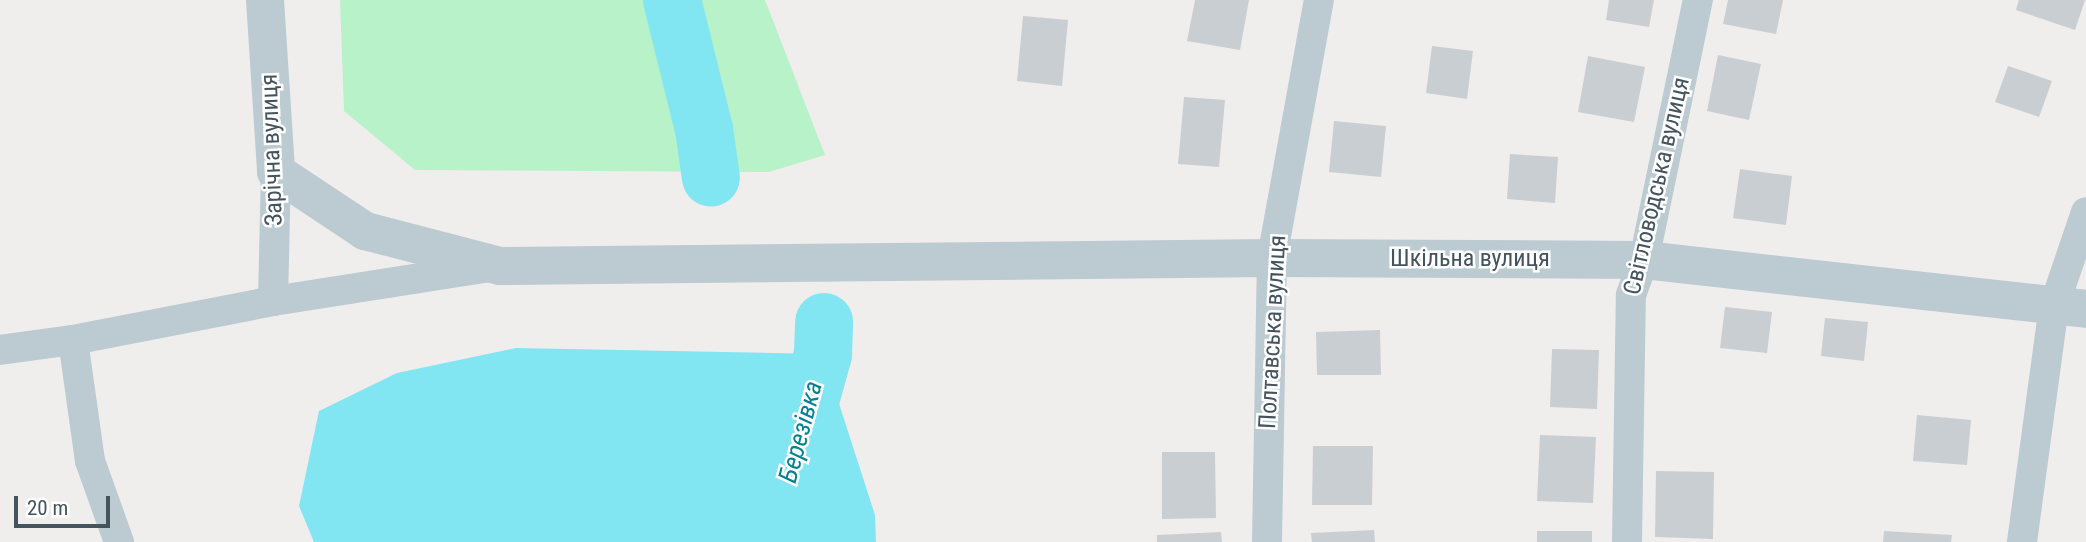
<!DOCTYPE html>
<meta charset="utf-8">
<style>
body{margin:0}
#map{position:relative;width:2086px;height:542px;overflow:hidden;background:#f0eded;font-family:"Roboto Condensed",sans-serif}
div>[style]{position:absolute}
[style*='--x']{left:calc(var(--x)*1px);top:calc(var(--y)*1px);width:calc(var(--w)*1px);rotate:calc(var(--a)*1deg)}
.green>*{inset:0;background:#b8f2c8}
.water>*{inset:0;background:#81e6f2}
.river>*{height:58px;margin:-29px;padding:0 29px;transform-origin:29px;border-radius:29px;background:#81e6f2}
.building>*{inset:0;background:#c9ced3}
.minor>*{height:30px;margin:-15px;padding:0 15px;transform-origin:15px;border-radius:15px;background:#bccad1}
.tertiary>*{height:38px;margin:-19px;padding:0 19px;transform-origin:19px;border-radius:19px;background:#bccad1}
span{translate:-50% -50%;white-space:nowrap;text-align:center;line-height:1.15;-webkit-text-stroke:5px #fff;paint-order:stroke}
.street-label{font-size:24px;color:#44535c}
.water-label{font-size:26px;color:#058291;font-style:italic}
.scale{position:absolute;left:14px;top:496px;width:96px;height:32px;box-sizing:border-box;border:4px solid #44535c;border-top:0;padding-left:9px;font-size:21px;line-height:24px;white-space:nowrap;color:#44535c;-webkit-text-stroke:5px #fff;paint-order:stroke}
</style>
<div id="map">
<div class="green">
<i style="clip-path:polygon(340px 0,765px 0,825px 155px,769px 172px,415px 170px,344px 111px)"></i>
</div>
<div class="water">
<i style="clip-path:polygon(516px 348px,823px 354px,875px 515px,876px 542px,314px 542px,299px 506px,319px 411px,397px 373px)"></i>
</div>
<div class="river">
<i style="--x:672;--y:0;--w:133;--a:76.1"></i>
<i style="--x:704;--y:129;--w:49;--a:81.9"></i>
<i style="--x:771;--y:542;--w:195;--a:-74.5"></i>
<i style="--x:823;--y:354;--w:32;--a:-88"></i>
</div>
<div class="building">
<i style="clip-path:polygon(1195px 0,1249px 0,1240px 50px,1187px 41px)"></i>
<i style="clip-path:polygon(1609px 0,1654px 0,1649px 27px,1606px 20px)"></i>
<i style="clip-path:polygon(1728px 0,1783px 0,1776px 34px,1723px 24px)"></i>
<i style="clip-path:polygon(2019px 0,2085px 0,2075px 30px,2016px 10px)"></i>
<i style="clip-path:polygon(1023px 16px,1068px 20px,1062px 86px,1017px 81px)"></i>
<i style="clip-path:polygon(1432px 46px,1473px 51px,1467px 99px,1426px 93px)"></i>
<i style="clip-path:polygon(1718px 55px,1761px 64px,1749px 120px,1707px 111px)"></i>
<i style="clip-path:polygon(1588px 56px,1645px 67px,1634px 122px,1578px 112px)"></i>
<i style="clip-path:polygon(2008px 66px,2052px 81px,2039px 117px,1995px 102px)"></i>
<i style="clip-path:polygon(1184px 97px,1225px 100px,1219px 167px,1178px 164px)"></i>
<i style="clip-path:polygon(1334px 121px,1386px 126px,1381px 177px,1329px 172px)"></i>
<i style="clip-path:polygon(1510px 154px,1558px 157px,1555px 203px,1507px 199px)"></i>
<i style="clip-path:polygon(1740px 169px,1792px 176px,1786px 225px,1733px 218px)"></i>
<i style="clip-path:polygon(1725px 307px,1772px 312px,1767px 353px,1720px 348px)"></i>
<i style="clip-path:polygon(1825px 318px,1868px 322px,1864px 361px,1821px 356px)"></i>
<i style="clip-path:polygon(1380px 330px,1381px 375px,1317px 375px,1316px 332px)"></i>
<i style="clip-path:polygon(1552px 349px,1599px 350px,1597px 409px,1550px 407px)"></i>
<i style="clip-path:polygon(1917px 415px,1971px 420px,1967px 465px,1913px 461px)"></i>
<i style="clip-path:polygon(1540px 435px,1596px 437px,1593px 503px,1537px 501px)"></i>
<i style="clip-path:polygon(1313px 446px,1373px 446px,1372px 505px,1312px 505px)"></i>
<i style="clip-path:polygon(1162px 452px,1215px 452px,1216px 518px,1162px 519px)"></i>
<i style="clip-path:polygon(1656px 471px,1714px 472px,1713px 539px,1655px 537px)"></i>
<i style="clip-path:polygon(1374px 530px,1375px 542px,1312px 542px,1311px 533px)"></i>
<i style="clip-path:polygon(1537px 531px,1592px 531px,1592px 542px,1537px 542px)"></i>
<i style="clip-path:polygon(1884px 531px,1952px 535px,1951px 542px,1883px 542px)"></i>
<i style="clip-path:polygon(1221px 532px,1222px 542px,1157px 542px,1157px 535px)"></i>
</div>
<div class="minor">
<i style="--x:273;--y:301;--w:129;--a:-88.7"></i>
<i style="--x:73;--y:340;--w:122;--a:82"></i>
<i style="--x:90;--y:461;--w:86;--a:70.3"></i>
<i style="--x:0;--y:350;--w:74;--a:-7.8"></i>
<i style="--x:73;--y:340;--w:204;--a:-11"></i>
<i style="--x:273;--y:301;--w:220;--a:-8.9"></i>
<i style="--x:1267;--y:542;--w:284;--a:-89"></i>
<i style="--x:1272;--y:258;--w:262;--a:-79.7"></i>
<i style="--x:1627;--y:542;--w:247;--a:-89.1"></i>
<i style="--x:1631;--y:295;--w:37;--a:-70"></i>
<i style="--x:1644;--y:260;--w:266;--a:-78.3"></i>
<i style="--x:2022;--y:542;--w:238;--a:-82.3"></i>
<i style="--x:2054;--y:306;--w:99;--a:-71.2"></i>
</div>
<div class="tertiary">
<i style="--x:265;--y:0;--w:172;--a:86.3"></i>
<i style="--x:276;--y:172;--w:107;--a:33.5"></i>
<i style="--x:365;--y:231;--w:139;--a:14.5"></i>
<i style="--x:500;--y:266;--w:772;--a:-0.59"></i>
<i style="--x:1272;--y:258;--w:372;--a:0.3"></i>
<i style="--x:1644;--y:260;--w:445;--a:6.3"></i>
</div>
<div class="street-label">
<span style="left:272px;top:150px;rotate:-92deg">Зарічна вулиця</span>
<span style="left:1657px;top:186px;rotate:-77deg">Світловодська вулиця</span>
<span style="left:1470px;top:259px">Шкільна вулиця</span>
<span style="left:1273px;top:332px;rotate:-87deg">Полтавська вулиця</span>
</div>
<div class="water-label">
<span style="left:801px;top:432px;rotate:-75deg">Березівка</span>
</div>
<div class="scale">20 m</div>
</div>
